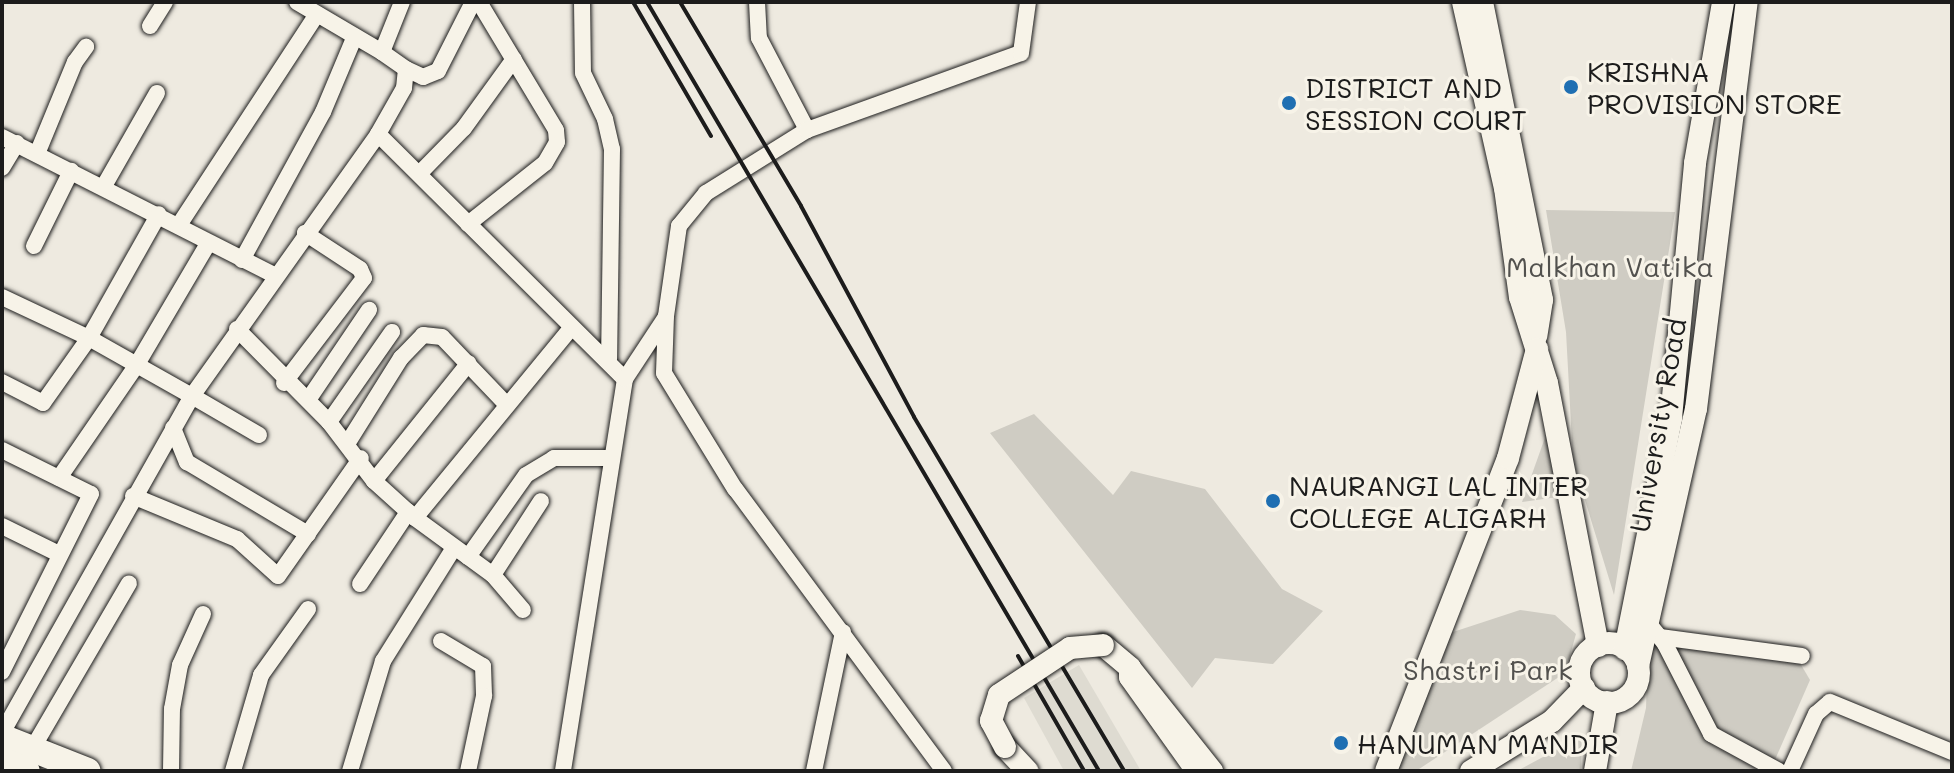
<!DOCTYPE html>
<style>
body{margin:0}
#map{position:relative;width:1954px;height:773px;overflow:hidden;background:#eeeae0;font-family:Mali,sans-serif}
div>[style]{position:absolute}
[style*='--x']{left:calc(var(--x)*1px);top:calc(var(--y)*1px);width:calc(var(--w)*1px);rotate:calc(var(--a)*1deg)}
.built>*{inset:0;background:#dedbd1}
.green>*{inset:0;background:#cfccc3}
.roads{filter:drop-shadow(0 0 2px #1c1c1c) drop-shadow(0 0 2px #1c1c1c)}
.street>*{height:16px;margin:-8px;padding:0 8px;transform-origin:8px;border-radius:8px;background:#f7f3e8}
.secondary>*{height:22px;margin:-11px;padding:0 11px;transform-origin:11px;border-radius:11px;background:#f7f3e8}
.secondary>.ring{margin:-11px;padding:0;box-sizing:content-box;background:none;border:22px solid #f7f3e8;border-radius:50%}
.primary>*{height:26px;margin:-13px;padding:0 13px;transform-origin:13px;border-radius:13px;background:#f7f3e8}
.rail>*{height:4px;margin:-2px;padding:0 2px;transform-origin:2px;border-radius:2px;background:#1c1c1c}
.bridges{filter:drop-shadow(0 0 2px #1c1c1c) drop-shadow(0 0 2px #1c1c1c)}
.secondary-bridge>*{height:22px;margin:-11px;padding:0 11px;transform-origin:11px;border-radius:11px;background:#f7f3e8}
.dots>*{width:22px;height:22px;translate:-50% -50%;box-sizing:border-box;border:4px solid #f7f3e8;border-radius:50%}
span{translate:-50% -50%;white-space:nowrap;text-align:center;line-height:1.15;-webkit-text-stroke:6px #f7f3e8;paint-order:stroke}
.poi-label{font-size:28px;color:#1c1c1c}
.left{translate:0 -50%;text-align:left}
.park-label{font-size:28px;color:#52514e}
.street-label{font-size:28px;color:#1c1c1c}
.frame{position:absolute;inset:0;border:4px solid #1c1c1c;pointer-events:none}
</style>
<div id="map">
<div class="built">
<i style="clip-path:polygon(1079px 665px,1141px 771px,1064px 771px,1024px 698px)"></i>
</div>
<div class="green">
<i style="clip-path:polygon(1546px 210px,1675px 212px,1614px 595px,1573px 461px,1566px 332px)"></i>
<i style="clip-path:polygon(1034px 414px,1113px 495px,1131px 471px,1205px 489px,1282px 589px,1323px 611px,1273px 664px,1215px 658px,1192px 688px,990px 433px)"></i>
<i style="clip-path:polygon(1547px 432px,1565px 496px,1522px 502px)"></i>
<i style="clip-path:polygon(1520px 610px,1555px 615px,1576px 634px,1565px 673px,1416px 771px,1397px 771px,1450px 633px)"></i>
<i style="clip-path:polygon(1657px 646px,1706px 738px,1760px 771px,1631px 771px,1646px 708px,1648px 651px)"></i>
<i style="clip-path:polygon(1676px 646px,1800px 663px,1810px 680px,1774px 762px,1715px 728px,1671px 651px)"></i>
<i style="clip-path:polygon(1582px 736px,1581px 771px,1517px 771px)"></i>
</div>
<div class="roads">
<div class="street">
<i style="--x:297;--y:2;--w:99;--a:30.5"></i>
<i style="--x:382;--y:52;--w:54;--a:-68.2"></i>
<i style="--x:582;--y:2;--w:71;--a:89.2"></i>
<i style="--x:583;--y:73;--w:51;--a:64.4"></i>
<i style="--x:605;--y:119;--w:31;--a:77"></i>
<i style="--x:612;--y:149;--w:210;--a:90.8"></i>
<i style="--x:757;--y:2;--w:36;--a:87"></i>
<i style="--x:759;--y:38;--w:104;--a:62.4"></i>
<i style="--x:150;--y:26;--w:28;--a:-58"></i>
<i style="--x:406;--y:69;--w:19;--a:25"></i>
<i style="--x:423;--y:77;--w:16;--a:-22"></i>
<i style="--x:438;--y:71;--w:77;--a:-63.1"></i>
<i style="--x:378;--y:134;--w:348;--a:44.8"></i>
<i style="--x:625;--y:379;--w:397;--a:99"></i>
<i style="--x:2;--y:137;--w:305;--a:26.9"></i>
<i style="--x:37;--y:154;--w:100;--a:-67.6"></i>
<i style="--x:75;--y:62;--w:19;--a:-54"></i>
<i style="--x:2;--y:168;--w:29;--a:-59"></i>
<i style="--x:419;--y:174;--w:64;--a:-45.6"></i>
<i style="--x:464;--y:128;--w:85;--a:-54.1"></i>
<i style="--x:104;--y:186;--w:107;--a:-60.3"></i>
<i style="--x:468;--y:224;--w:98;--a:-38.4"></i>
<i style="--x:545;--y:163;--w:24;--a:-60"></i>
<i style="--x:557;--y:142;--w:12;--a:-95"></i>
<i style="--x:556;--y:130;--w:149;--a:-121"></i>
<i style="--x:179;--y:225;--w:252;--a:-56.8"></i>
<i style="--x:34;--y:246;--w:84;--a:-63.7"></i>
<i style="--x:242;--y:260;--w:169;--a:-61.3"></i>
<i style="--x:323;--y:112;--w:82;--a:-67.2"></i>
<i style="--x:2;--y:297;--w:96;--a:25.2"></i>
<i style="--x:89;--y:338;--w:118;--a:29.4"></i>
<i style="--x:192;--y:396;--w:387;--a:119.4"></i>
<i style="--x:237;--y:329;--w:131;--a:45.3"></i>
<i style="--x:329;--y:422;--w:74;--a:52.7"></i>
<i style="--x:374;--y:481;--w:55;--a:42.1"></i>
<i style="--x:415;--y:518;--w:244;--a:-50.6"></i>
<i style="--x:625;--y:379;--w:73;--a:-56.7"></i>
<i style="--x:2;--y:382;--w:46;--a:27.1"></i>
<i style="--x:43;--y:403;--w:80;--a:-54.7"></i>
<i style="--x:89;--y:338;--w:142;--a:-60.6"></i>
<i style="--x:284;--y:383;--w:132;--a:-52.7"></i>
<i style="--x:364;--y:278;--w:10;--a:-114"></i>
<i style="--x:360;--y:269;--w:66;--a:-146.8"></i>
<i style="--x:308;--y:400;--w:109;--a:-55.9"></i>
<i style="--x:329;--y:422;--w:110;--a:-55"></i>
<i style="--x:173;--y:428;--w:37;--a:68"></i>
<i style="--x:187;--y:462;--w:141;--a:30.8"></i>
<i style="--x:259;--y:435;--w:78;--a:-149.8"></i>
<i style="--x:192;--y:396;--w:321;--a:-54.6"></i>
<i style="--x:378;--y:134;--w:53;--a:-60.5"></i>
<i style="--x:404;--y:88;--w:19;--a:-84"></i>
<i style="--x:406;--y:69;--w:29;--a:-145"></i>
<i style="--x:347;--y:444;--w:102;--a:-57.9"></i>
<i style="--x:401;--y:358;--w:32;--a:-46"></i>
<i style="--x:423;--y:335;--w:19;--a:6"></i>
<i style="--x:442;--y:337;--w:94;--a:46.3"></i>
<i style="--x:2;--y:450;--w:99;--a:26.3"></i>
<i style="--x:91;--y:494;--w:199;--a:116.6"></i>
<i style="--x:59;--y:478;--w:136;--a:-55.5"></i>
<i style="--x:136;--y:366;--w:142;--a:-59.5"></i>
<i style="--x:374;--y:481;--w:151;--a:-51.2"></i>
<i style="--x:133;--y:496;--w:113;--a:22.5"></i>
<i style="--x:237;--y:539;--w:55;--a:42.1"></i>
<i style="--x:278;--y:576;--w:144;--a:-54.9"></i>
<i style="--x:415;--y:518;--w:97;--a:36.2"></i>
<i style="--x:493;--y:575;--w:46;--a:49.4"></i>
<i style="--x:2;--y:526;--w:64;--a:26.2"></i>
<i style="--x:468;--y:557;--w:100;--a:-54.7"></i>
<i style="--x:526;--y:475;--w:33;--a:-31"></i>
<i style="--x:554;--y:458;--w:57;--a:0"></i>
<i style="--x:493;--y:575;--w:88;--a:-57"></i>
<i style="--x:360;--y:584;--w:87;--a:-56.3"></i>
<i style="--x:1645;--y:619;--w:32;--a:51"></i>
<i style="--x:1665;--y:644;--w:101;--a:62.9"></i>
<i style="--x:1711;--y:734;--w:77;--a:28.6"></i>
<i style="--x:1660;--y:637;--w:143;--a:7.6"></i>
<i style="--x:441;--y:641;--w:49;--a:30.8"></i>
<i style="--x:483;--y:666;--w:30;--a:88"></i>
<i style="--x:484;--y:696;--w:77;--a:102"></i>
<i style="--x:31;--y:751;--w:194;--a:-59.7"></i>
<i style="--x:171;--y:771;--w:62;--a:-89.1"></i>
<i style="--x:172;--y:709;--w:45;--a:-79.7"></i>
<i style="--x:180;--y:665;--w:56;--a:-65.7"></i>
<i style="--x:233;--y:771;--w:100;--a:-73.7"></i>
<i style="--x:261;--y:675;--w:81;--a:-54.5"></i>
<i style="--x:350;--y:771;--w:115;--a:-73.3"></i>
<i style="--x:383;--y:661;--w:133;--a:-57.9"></i>
<i style="--x:814;--y:771;--w:142;--a:-78.2"></i>
<i style="--x:944;--y:771;--w:351;--a:-126.5"></i>
<i style="--x:735;--y:489;--w:136;--a:-121.5"></i>
<i style="--x:664;--y:373;--w:57;--a:-88"></i>
<i style="--x:666;--y:316;--w:91;--a:-81.8"></i>
<i style="--x:679;--y:226;--w:43;--a:-50.7"></i>
<i style="--x:706;--y:193;--w:119;--a:-32"></i>
<i style="--x:807;--y:130;--w:227;--a:-19.8"></i>
<i style="--x:1021;--y:53;--w:51;--a:-82.2"></i>
<i style="--x:1790;--y:771;--w:63;--a:-65.5"></i>
<i style="--x:1816;--y:714;--w:18;--a:-41"></i>
<i style="--x:1830;--y:702;--w:132;--a:22.3"></i>
</div>
<div class="secondary">
<i style="--x:1463;--y:2;--w:191;--a:77.3"></i>
<i style="--x:1505;--y:188;--w:110;--a:82.2"></i>
<i style="--x:1520;--y:297;--w:90;--a:72.6"></i>
<i style="--x:1547;--y:383;--w:268;--a:79"></i>
<i style="--x:1482;--y:2;--w:304;--a:78.6"></i>
<i style="--x:1542;--y:300;--w:36;--a:99"></i>
<i class="ring" style="left:1579px;top:643px;width:38px;height:38px"></i>
<i style="--x:1103;--y:645;--w:35;--a:40"></i>
<i style="--x:1625;--y:649;--w:236;--a:-78.7"></i>
<i style="--x:1671;--y:418;--w:256;--a:-84.6"></i>
<i style="--x:1695;--y:163;--w:163;--a:-80.1"></i>
<i style="--x:1638;--y:666;--w:263;--a:-77.3"></i>
<i style="--x:1696;--y:409;--w:410;--a:-82.9"></i>
<i style="--x:1005;--y:747;--w:33;--a:47"></i>
<i style="--x:1197;--y:771;--w:115;--a:-125.5"></i>
<i style="--x:1130;--y:677;--w:9;--a:-90"></i>
<i style="--x:1130;--y:668;--w:132;--a:51.5"></i>
<i style="--x:1386;--y:771;--w:336;--a:-68.7"></i>
<i style="--x:1508;--y:458;--w:113;--a:-75.1"></i>
<i style="--x:1471;--y:771;--w:95;--a:-31.7"></i>
<i style="--x:1552;--y:721;--w:46;--a:-45.9"></i>
<i style="--x:1595;--y:771;--w:70;--a:-80.1"></i>
</div>
<div class="primary">
<i style="--x:2;--y:737;--w:92;--a:21.6"></i>
<i style="--x:2;--y:760;--w:27;--a:24"></i>
</div>
</div>
<div class="rail">
<i style="--x:633;--y:2;--w:155;--a:59.8"></i>
<i style="--x:647;--y:2;--w:892;--a:59.55"></i>
<i style="--x:680;--y:2;--w:237;--a:59.3"></i>
<i style="--x:801;--y:206;--w:239;--a:61.8"></i>
<i style="--x:914;--y:417;--w:412;--a:59.3"></i>
<i style="--x:1018;--y:656;--w:133;--a:60.1"></i>
</div>
<div class="bridges">
<div class="secondary-bridge">
<i style="--x:1005;--y:747;--w:30;--a:-118"></i>
<i style="--x:991;--y:721;--w:27;--a:-73"></i>
<i style="--x:999;--y:695;--w:85;--a:-33.5"></i>
<i style="--x:1070;--y:648;--w:33;--a:-5"></i>
</div>
</div>
<div class="dots">
<i style="left:1571px;top:87px;background:#1f6fb2"></i>
<i style="left:1289px;top:103px;background:#1f6fb2"></i>
<i style="left:1273px;top:501px;background:#1f6fb2"></i>
<i style="left:1341px;top:743px;background:#1f6fb2"></i>
</div>
<div class="poi-label">
<span class="left" style="left:1587px;top:87px">KRISHNA<br>PROVISION STORE</span>
<span class="left" style="left:1305px;top:103px">DISTRICT AND<br>SESSION COURT</span>
<span class="left" style="left:1289px;top:501px">NAURANGI LAL INTER<br>COLLEGE ALIGARH</span>
<span class="left" style="left:1357px;top:743px">HANUMAN MANDIR</span>
</div>
<div class="park-label">
<span style="left:1610px;top:266px">Malkhan Vatika</span>
<span style="left:1488px;top:669px">Shastri Park</span>
</div>
<div class="street-label">
<span style="left:1657px;top:425px;rotate:-80deg">University Road</span>
</div>
<div class="frame"></div>
</div>
